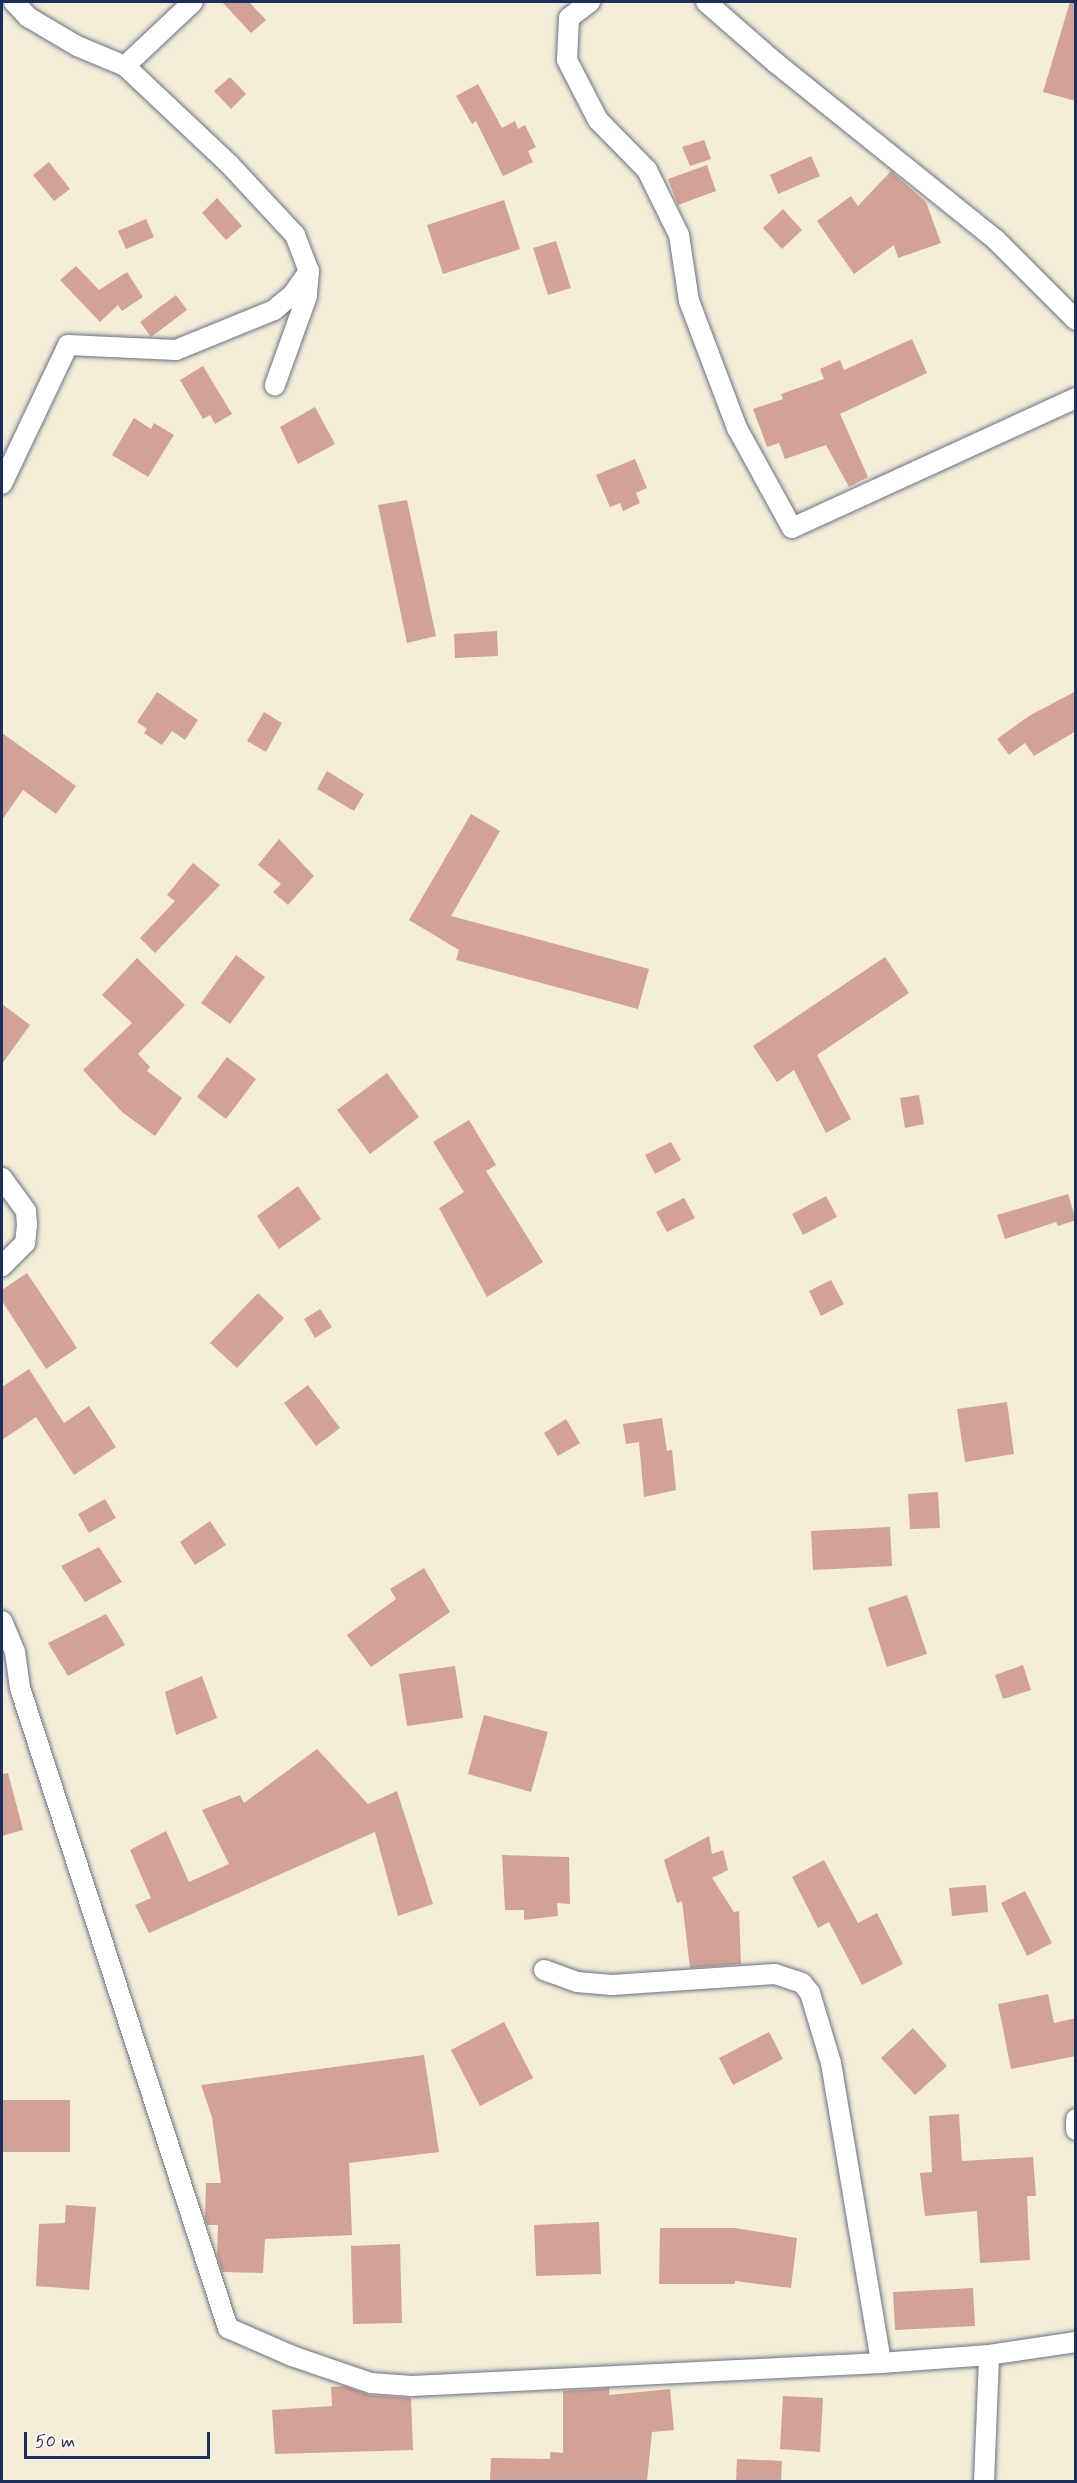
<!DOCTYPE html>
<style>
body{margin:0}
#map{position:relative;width:1077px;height:2483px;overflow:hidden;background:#f4edd7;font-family:Mynerve,sans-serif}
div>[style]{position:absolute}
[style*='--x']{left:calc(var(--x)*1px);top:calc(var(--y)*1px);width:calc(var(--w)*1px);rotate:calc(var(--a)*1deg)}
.building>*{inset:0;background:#d3a296}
.roads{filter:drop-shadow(0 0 2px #677288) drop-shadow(0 0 2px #677288)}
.street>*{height:20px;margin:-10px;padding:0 10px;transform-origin:10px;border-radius:10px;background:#fff}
span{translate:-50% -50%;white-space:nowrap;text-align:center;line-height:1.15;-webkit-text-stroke:4.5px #fbf7ec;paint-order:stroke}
.frame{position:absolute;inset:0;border:3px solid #1b2f5e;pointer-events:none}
.scale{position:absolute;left:24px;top:2432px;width:186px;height:27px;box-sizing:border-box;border:3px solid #1b2f5e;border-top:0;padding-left:8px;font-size:18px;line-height:21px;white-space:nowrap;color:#1b2f5e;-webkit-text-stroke:4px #fbf7ec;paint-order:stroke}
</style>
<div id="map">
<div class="building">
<i style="clip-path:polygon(222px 2px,249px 2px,266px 20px,251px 33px)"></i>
<i style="clip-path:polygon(1070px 2px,1076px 2px,1076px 101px,1043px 92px)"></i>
<i style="clip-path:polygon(230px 77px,246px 94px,231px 109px,214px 91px)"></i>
<i style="clip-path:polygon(478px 84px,502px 128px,515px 121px,518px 129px,525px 125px,536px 147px,528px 151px,533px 162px,503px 176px,476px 121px,472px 124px,456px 96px)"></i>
<i style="clip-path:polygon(704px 140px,711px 159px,690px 166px,682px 147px)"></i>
<i style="clip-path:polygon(811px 156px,820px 176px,778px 194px,770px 175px)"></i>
<i style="clip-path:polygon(49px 162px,70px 189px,54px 201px,33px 175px)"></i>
<i style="clip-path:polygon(707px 165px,716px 191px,678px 205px,668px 179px)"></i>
<i style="clip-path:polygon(891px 171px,926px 202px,941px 243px,898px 258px,894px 245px,854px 274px,817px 221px,851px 196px,858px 206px)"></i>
<i style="clip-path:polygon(217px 198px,242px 226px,226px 240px,202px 213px)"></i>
<i style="clip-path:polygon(504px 200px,520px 249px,443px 274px,427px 225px)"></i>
<i style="clip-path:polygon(783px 209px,802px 230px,782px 249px,763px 228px)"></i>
<i style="clip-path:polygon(146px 219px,154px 237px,126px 249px,118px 231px)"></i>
<i style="clip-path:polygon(556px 241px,571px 288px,548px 295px,533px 248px)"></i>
<i style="clip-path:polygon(76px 266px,99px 290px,127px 272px,143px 297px,122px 311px,118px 305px,100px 322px,60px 280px)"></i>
<i style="clip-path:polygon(176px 295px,187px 310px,151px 337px,140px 322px)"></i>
<i style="clip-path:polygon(912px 339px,927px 373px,840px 414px,868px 477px,849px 487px,826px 445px,785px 459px,779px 443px,767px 447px,753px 409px,783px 399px,781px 394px,824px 379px,820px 369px,840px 360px,844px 370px)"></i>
<i style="clip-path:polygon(203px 366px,232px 414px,215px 424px,210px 415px,203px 419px,180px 380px)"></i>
<i style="clip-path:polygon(315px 407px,335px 444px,298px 464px,280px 427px)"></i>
<i style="clip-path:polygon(134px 418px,151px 429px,154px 423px,174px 435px,148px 477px,112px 455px)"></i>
<i style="clip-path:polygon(635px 459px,647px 488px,636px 493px,640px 503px,623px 511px,620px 503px,610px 507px,596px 475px)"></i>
<i style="clip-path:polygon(407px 500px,436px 636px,407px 643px,378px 505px)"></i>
<i style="clip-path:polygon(497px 631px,498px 656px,455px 658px,454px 634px)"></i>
<i style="clip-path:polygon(1076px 691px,1076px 731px,1034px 756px,1025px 743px,1009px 755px,997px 739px,1029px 716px)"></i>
<i style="clip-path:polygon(157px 692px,198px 720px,185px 740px,172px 731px,162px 745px,144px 733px,147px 729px,137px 722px)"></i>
<i style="clip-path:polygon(264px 712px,282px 723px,266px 752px,247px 741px)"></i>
<i style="clip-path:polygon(2px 733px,76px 786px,56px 814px,23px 790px,2px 820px)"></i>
<i style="clip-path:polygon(327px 771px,364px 794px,354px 811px,317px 789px)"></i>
<i style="clip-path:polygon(471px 814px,500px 831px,451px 916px,649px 969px,638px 1009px,456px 960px,459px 950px,409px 920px)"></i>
<i style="clip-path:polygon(279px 839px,314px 876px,288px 905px,273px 892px,281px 884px,258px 865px)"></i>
<i style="clip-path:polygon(193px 863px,220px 885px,155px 953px,140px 938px,175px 901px,167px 895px)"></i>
<i style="clip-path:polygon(236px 955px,265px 977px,230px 1024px,201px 1003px)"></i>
<i style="clip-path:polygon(885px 957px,909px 993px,817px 1055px,851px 1119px,826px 1133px,794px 1070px,777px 1082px,753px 1046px)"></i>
<i style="clip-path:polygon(137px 958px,185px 1005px,138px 1054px,150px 1067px,147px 1071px,182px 1098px,155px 1136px,122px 1112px,83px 1070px,132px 1023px,102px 995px)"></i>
<i style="clip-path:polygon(2px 1004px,30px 1025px,2px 1064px)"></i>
<i style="clip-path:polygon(227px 1057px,256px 1079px,226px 1119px,197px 1097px)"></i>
<i style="clip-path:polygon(387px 1073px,419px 1117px,370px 1154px,337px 1110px)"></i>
<i style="clip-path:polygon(919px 1095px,924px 1124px,905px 1128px,900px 1098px)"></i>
<i style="clip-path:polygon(469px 1120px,496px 1165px,486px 1171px,543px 1262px,487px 1297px,439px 1208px,464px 1192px,433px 1142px)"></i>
<i style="clip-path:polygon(671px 1142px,681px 1160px,655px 1174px,645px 1155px)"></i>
<i style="clip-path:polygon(298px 1186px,321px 1219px,279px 1249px,257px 1216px)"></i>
<i style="clip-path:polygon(1068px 1194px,1076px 1220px,1058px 1226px,1056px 1222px,1005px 1239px,997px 1215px)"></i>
<i style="clip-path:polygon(826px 1196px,837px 1217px,803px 1235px,792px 1214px)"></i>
<i style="clip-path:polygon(684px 1198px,695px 1218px,667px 1232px,656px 1212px)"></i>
<i style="clip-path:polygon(27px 1273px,77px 1348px,46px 1369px,2px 1301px,2px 1290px)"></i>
<i style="clip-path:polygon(831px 1280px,844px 1304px,821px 1316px,809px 1291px)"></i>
<i style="clip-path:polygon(258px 1293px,284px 1318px,237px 1368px,210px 1343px)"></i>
<i style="clip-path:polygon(320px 1309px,332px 1327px,315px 1338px,304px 1319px)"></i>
<i style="clip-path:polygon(29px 1369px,64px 1423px,89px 1406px,116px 1447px,74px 1475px,36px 1417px,2px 1440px,2px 1387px)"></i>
<i style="clip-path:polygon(308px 1385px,340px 1428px,316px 1446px,284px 1403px)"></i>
<i style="clip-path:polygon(1007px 1402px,1014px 1454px,965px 1462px,957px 1409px)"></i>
<i style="clip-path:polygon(662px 1418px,667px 1451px,672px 1450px,676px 1490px,644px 1497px,639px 1442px,626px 1444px,623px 1424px)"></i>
<i style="clip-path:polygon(566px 1419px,580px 1443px,558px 1456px,544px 1433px)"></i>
<i style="clip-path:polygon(938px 1492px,940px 1528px,910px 1529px,908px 1494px)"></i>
<i style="clip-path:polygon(105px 1499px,116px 1518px,89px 1533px,78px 1514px)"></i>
<i style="clip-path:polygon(210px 1521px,226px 1545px,195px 1565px,180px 1542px)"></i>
<i style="clip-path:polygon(890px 1527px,892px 1566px,813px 1570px,811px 1531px)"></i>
<i style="clip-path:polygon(99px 1547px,122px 1582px,85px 1602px,61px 1566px)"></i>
<i style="clip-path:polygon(424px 1568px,450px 1612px,371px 1667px,347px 1635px,396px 1599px,390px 1589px)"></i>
<i style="clip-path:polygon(907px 1595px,927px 1654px,887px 1667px,868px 1608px)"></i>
<i style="clip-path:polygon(106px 1614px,125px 1645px,68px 1676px,48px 1643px)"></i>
<i style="clip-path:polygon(1023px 1665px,1031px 1690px,1003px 1699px,995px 1675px)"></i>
<i style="clip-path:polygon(455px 1666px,463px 1718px,407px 1726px,399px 1674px)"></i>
<i style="clip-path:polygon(202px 1676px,217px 1718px,176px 1735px,165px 1692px)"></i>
<i style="clip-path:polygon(484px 1715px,548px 1732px,531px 1792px,468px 1774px)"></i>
<i style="clip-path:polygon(317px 1749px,368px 1804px,397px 1791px,433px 1904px,398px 1916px,375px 1832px,149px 1933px,135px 1905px,151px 1898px,130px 1850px,166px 1831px,189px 1882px,229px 1864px,202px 1810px,240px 1795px,244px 1803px)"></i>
<i style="clip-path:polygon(8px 1773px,23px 1830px,2px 1836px,2px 1774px)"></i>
<i style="clip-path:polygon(709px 1836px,712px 1854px,723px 1850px,728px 1870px,712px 1878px,734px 1912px,739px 1911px,741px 1964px,690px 1968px,682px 1901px,677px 1903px,664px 1860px)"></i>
<i style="clip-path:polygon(502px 1855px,569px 1857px,570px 1904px,557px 1903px,558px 1916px,524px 1920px,524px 1910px,505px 1910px)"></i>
<i style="clip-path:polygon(824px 1860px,858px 1923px,877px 1913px,903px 1964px,862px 1985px,829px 1922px,818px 1928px,792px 1877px)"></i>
<i style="clip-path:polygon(986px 1885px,988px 1912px,952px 1916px,949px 1888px)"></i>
<i style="clip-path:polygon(1025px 1891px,1052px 1943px,1027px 1956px,1001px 1903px)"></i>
<i style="clip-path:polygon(1048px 1994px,1054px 2023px,1076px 2018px,1076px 2056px,1011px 2069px,998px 2004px)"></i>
<i style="clip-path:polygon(504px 2022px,533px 2078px,480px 2106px,451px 2050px)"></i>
<i style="clip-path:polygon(913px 2028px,947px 2066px,915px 2095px,881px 2058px)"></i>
<i style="clip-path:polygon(769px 2032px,783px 2059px,733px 2085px,719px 2058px)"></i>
<i style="clip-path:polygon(424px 2055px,439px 2152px,349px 2163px,352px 2235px,265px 2239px,263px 2273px,222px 2272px,217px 2255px,218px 2225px,207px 2225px,205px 2219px,206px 2183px,221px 2183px,212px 2117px,201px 2085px)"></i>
<i style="clip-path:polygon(2px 2100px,70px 2100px,70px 2152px,2px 2152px)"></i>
<i style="clip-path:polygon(959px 2114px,962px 2161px,1033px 2157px,1036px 2196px,1027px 2196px,1030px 2260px,980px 2263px,977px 2211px,925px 2216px,920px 2173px,932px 2172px,929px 2116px)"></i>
<i style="clip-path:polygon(66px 2205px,96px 2207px,89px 2290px,36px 2286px,39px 2224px,65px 2223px)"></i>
<i style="clip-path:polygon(599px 2222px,601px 2274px,536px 2276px,534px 2225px)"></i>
<i style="clip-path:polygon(660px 2228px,735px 2228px,797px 2238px,791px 2288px,735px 2281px,735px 2284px,659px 2284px)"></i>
<i style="clip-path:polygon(400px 2244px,402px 2323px,353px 2324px,351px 2246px)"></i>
<i style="clip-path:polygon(973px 2288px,975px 2326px,895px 2330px,893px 2292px)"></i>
<i style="clip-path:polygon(344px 2386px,370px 2395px,411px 2398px,413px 2450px,275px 2454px,272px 2410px,332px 2406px,331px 2387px)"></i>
<i style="clip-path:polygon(609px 2388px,609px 2395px,670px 2389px,674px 2430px,652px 2432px,647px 2481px,490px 2481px,491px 2458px,550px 2459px,550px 2452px,563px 2453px,563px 2391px)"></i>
<i style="clip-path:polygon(783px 2396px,823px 2398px,820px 2452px,780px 2449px)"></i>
<i style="clip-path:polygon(737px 2459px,782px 2461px,781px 2481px,736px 2481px)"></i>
</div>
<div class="roads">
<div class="street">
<i style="--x:14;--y:2;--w:21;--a:47"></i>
<i style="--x:28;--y:17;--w:57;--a:30.6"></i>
<i style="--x:77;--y:46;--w:52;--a:22.6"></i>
<i style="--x:125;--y:66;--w:144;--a:43.3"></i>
<i style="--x:230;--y:165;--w:96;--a:47.1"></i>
<i style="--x:295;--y:235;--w:39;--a:69"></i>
<i style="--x:309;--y:271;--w:25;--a:95"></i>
<i style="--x:307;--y:296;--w:95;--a:109.8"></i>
<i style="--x:590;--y:2;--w:26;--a:143"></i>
<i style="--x:569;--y:18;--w:42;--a:92.7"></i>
<i style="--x:567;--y:60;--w:68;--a:62.7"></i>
<i style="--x:598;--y:120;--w:70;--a:45.6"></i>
<i style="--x:647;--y:170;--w:72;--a:63.8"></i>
<i style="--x:679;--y:235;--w:67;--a:81.4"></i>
<i style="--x:689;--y:301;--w:136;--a:69.3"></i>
<i style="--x:737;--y:428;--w:114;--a:61.2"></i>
<i style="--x:792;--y:528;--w:312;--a:-24.6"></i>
<i style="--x:706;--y:2;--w:93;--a:41.1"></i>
<i style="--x:776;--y:63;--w:282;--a:38.8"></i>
<i style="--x:996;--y:240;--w:113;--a:45"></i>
<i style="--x:125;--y:66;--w:93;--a:-43.3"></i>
<i style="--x:2;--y:484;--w:154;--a:-64.6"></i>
<i style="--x:68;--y:345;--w:108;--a:2.7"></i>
<i style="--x:176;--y:350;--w:106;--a:-22.2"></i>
<i style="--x:274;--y:310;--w:25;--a:-40"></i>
<i style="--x:293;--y:294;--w:28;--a:-55"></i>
<i style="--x:2;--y:1178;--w:41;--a:54"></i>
<i style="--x:26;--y:1211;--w:14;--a:86"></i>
<i style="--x:27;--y:1225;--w:18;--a:96"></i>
<i style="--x:25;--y:1243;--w:33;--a:135"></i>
<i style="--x:2;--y:1621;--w:34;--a:67"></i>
<i style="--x:15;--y:1652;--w:36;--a:82"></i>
<i style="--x:20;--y:1688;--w:673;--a:72"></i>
<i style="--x:228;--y:2328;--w:70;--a:23.6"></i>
<i style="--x:292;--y:2356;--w:83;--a:18.9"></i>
<i style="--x:371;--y:2383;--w:41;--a:4.2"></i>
<i style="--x:412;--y:2386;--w:470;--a:-2.8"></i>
<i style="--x:881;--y:2363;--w:108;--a:-4.2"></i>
<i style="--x:989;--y:2355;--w:88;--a:-8.5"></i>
<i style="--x:544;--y:1970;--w:35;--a:20"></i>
<i style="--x:577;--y:1982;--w:35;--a:5"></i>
<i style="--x:612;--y:1985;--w:163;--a:-3.9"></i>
<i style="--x:775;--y:1974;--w:28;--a:18"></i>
<i style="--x:802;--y:1983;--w:13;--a:51"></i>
<i style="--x:810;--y:1993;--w:73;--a:73.3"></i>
<i style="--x:831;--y:2063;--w:304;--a:80.5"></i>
<i style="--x:1076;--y:2119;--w:11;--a:90"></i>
<i style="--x:984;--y:2482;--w:127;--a:-87.7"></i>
</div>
</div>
<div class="frame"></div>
<div class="scale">50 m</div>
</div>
